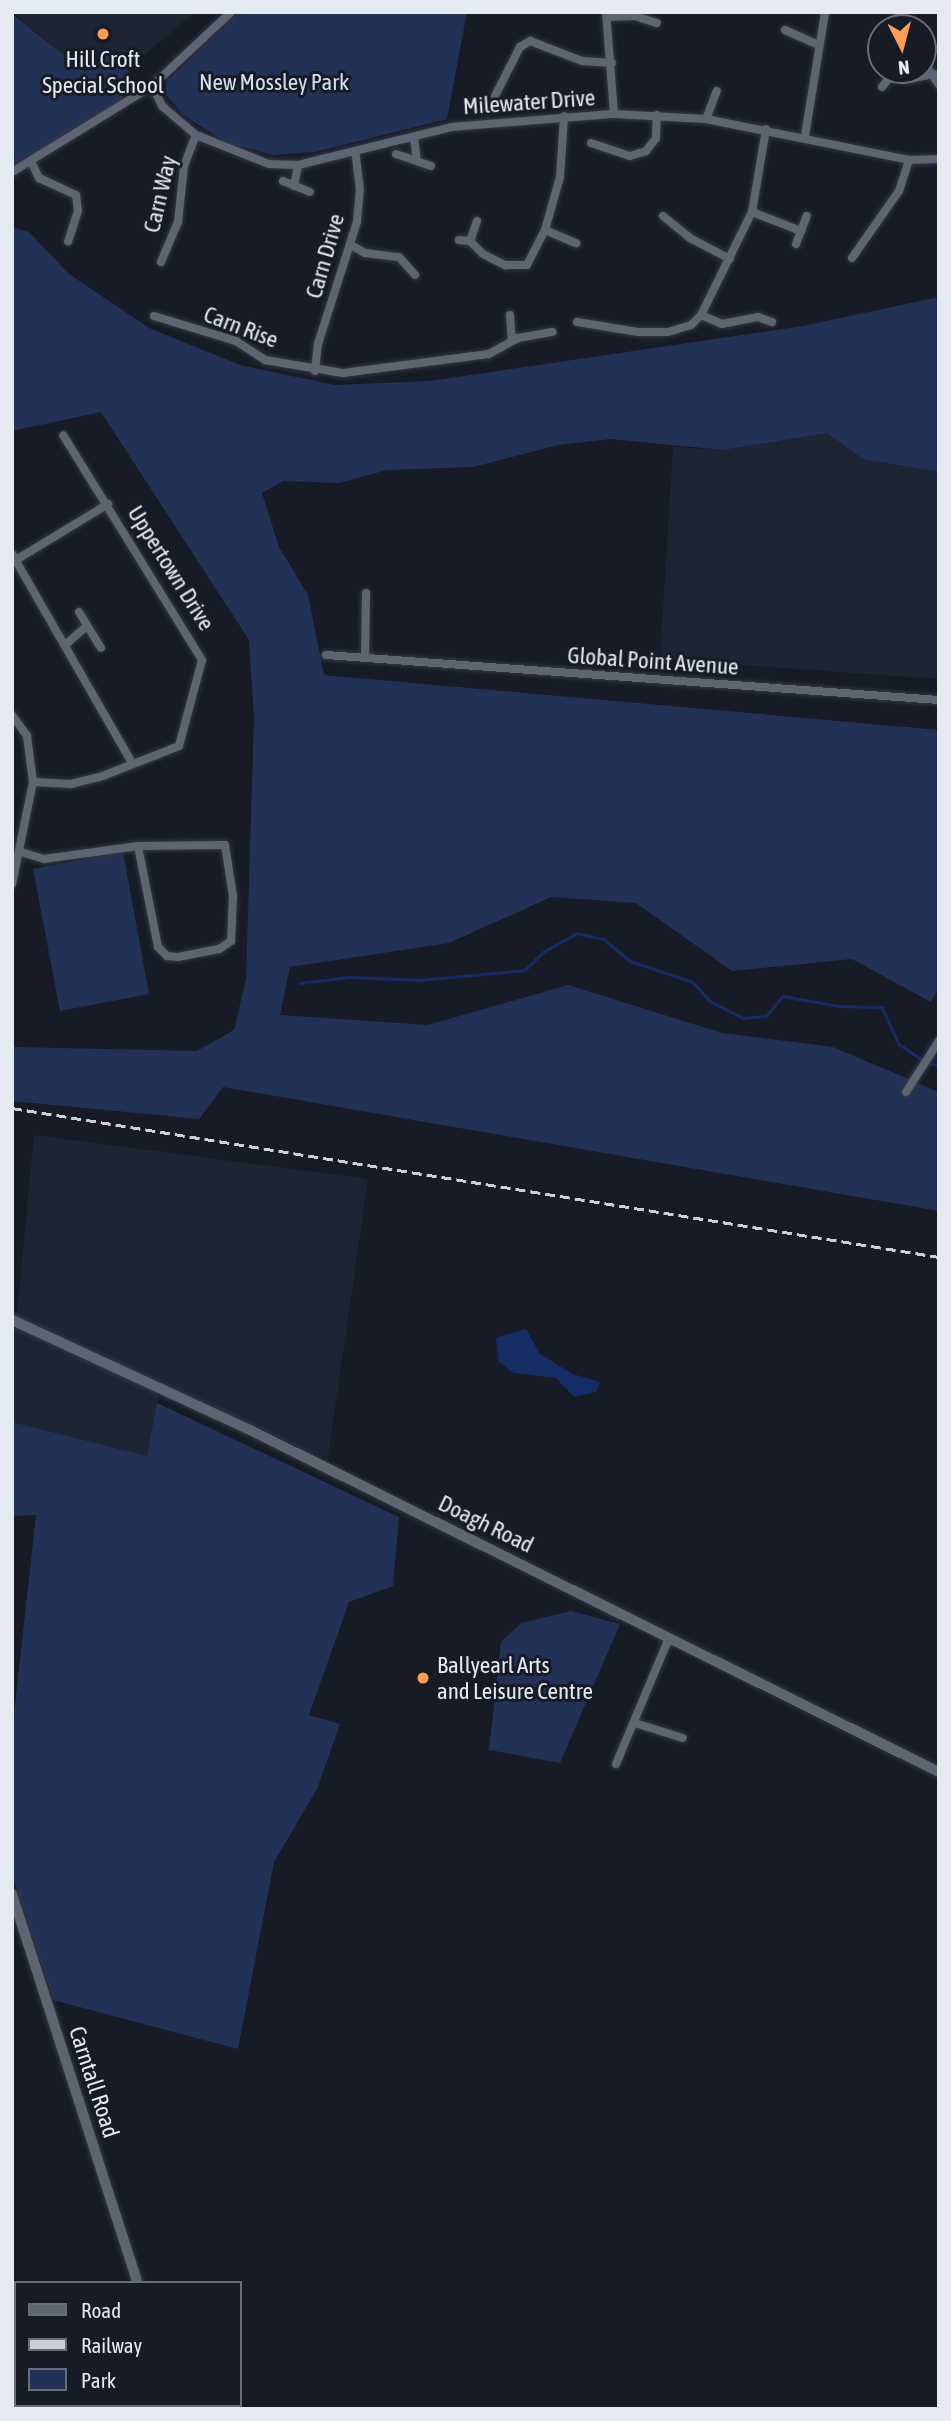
<!DOCTYPE html>
<style>
body{margin:0}
#map{position:relative;width:951px;height:2421px;overflow:hidden;background:#161b26;font-family:"Asap Condensed",sans-serif}
div>[style]{position:absolute}
[style*='--x']{left:calc(var(--x)*1px);top:calc(var(--y)*1px);width:calc(var(--w)*1px);rotate:calc(var(--a)*1deg)}
.built>*{inset:0;background:#1d2535}
.green>*{inset:0;background:#223257}
.water>*{inset:0;background:#162c64}
.stream>*{height:2.5px;margin:-1.25px;padding:0 1.25px;transform-origin:1.25px;border-radius:1.25px;background:#162c64}
.roads{filter:drop-shadow(0 0 2px #353840) drop-shadow(0 0 2px #353840)}
.street>*{height:8px;margin:-4px;padding:0 4px;transform-origin:4px;border-radius:4px;background:#5e6472}
.secondary>*{height:10px;margin:-5px;padding:0 5px;transform-origin:5px;border-radius:5px;background:#5e6472}
.rail>*{height:2.5px;margin-top:-1.25px;transform-origin:0;background:repeating-linear-gradient(90deg,#cbcfd7 0 10px,transparent 0 15px)}
.dots>*{width:19px;height:19px;translate:-50% -50%;box-sizing:border-box;border:4px solid #161b26;border-radius:50%}
span{translate:-50% -50%;white-space:nowrap;text-align:center;line-height:1.15;-webkit-text-stroke:6px #161b26;paint-order:stroke}
.poi-label{font-size:23px;color:#e5e9f0}
.left{translate:0 -50%;text-align:left}
.park-label{font-size:23px;color:#d5def0}
.street-label{font-size:23px;color:#e5e9f0}
.frame{position:absolute;inset:0;border:14px solid #e5e9f0;pointer-events:none}
.legend{position:absolute;left:14px;top:2281px;width:228px;height:126px;box-sizing:border-box;background:#161b26;border:2px solid #696d77;margin:0;padding:9px 12px;list-style:none;font-size:21px;color:#e5e9f0}
.legend li{display:flex;align-items:center;gap:14px;height:35px}
.legend b{width:35px;border:2px solid #696d77}
.north{position:absolute;left:867px;top:14px;width:70px;height:70px;box-sizing:border-box;background:#161b26;border:2px solid #696d77;border-radius:50%;rotate:174deg;font-size:19px;font-weight:700;line-height:28px;text-align:center;color:#e5e9f0}
.north::after{content:'';display:block;margin:auto;width:24px;height:32px;background:#fd9c55;clip-path:polygon(50% 0,100% 100%,50% 72%,0 100%)}
</style>
<div id="map">
<div class="built">
<i style="clip-path:polygon(12px 12px,195px 12px,129px 68px,107px 54px,85px 73px)"></i>
<i style="clip-path:polygon(827px 433px,863px 459px,939px 472px,939px 679px,660px 659px,673px 447px,723px 450px)"></i>
<i style="clip-path:polygon(34px 1135px,368px 1179px,328px 1457px,258px 1434px,160px 1388px,147px 1456px,12px 1422px,12px 1312px,17px 1313px)"></i>
</div>
<div class="green">
<i style="clip-path:polygon(238px 12px,467px 12px,447px 119px,315px 152px,273px 155px,227px 143px,182px 114px,164px 92px,167px 81px)"></i>
<i style="clip-path:polygon(12px 14px,85px 72px,107px 54px,129px 68px,121px 101px,12px 167px)"></i>
<i style="clip-path:polygon(12px 227px,29px 232px,69px 274px,149px 328px,240px 365px,335px 385px,430px 381px,803px 326px,939px 297px,939px 472px,863px 459px,827px 433px,723px 450px,611px 439px,558px 445px,473px 467px,387px 470px,339px 483px,283px 481px,262px 493px,279px 547px,308px 595px,324px 675px,939px 730px,939px 987px,931px 1002px,852px 959px,732px 971px,636px 903px,551px 897px,449px 943px,290px 967px,280px 1015px,428px 1025px,568px 985px,722px 1033px,833px 1047px,939px 1092px,939px 1211px,223px 1087px,199px 1119px,12px 1101px,12px 1047px,197px 1051px,234px 1030px,246px 979px,254px 718px,249px 640px,101px 412px,12px 431px)"></i>
<i style="clip-path:polygon(123px 852px,149px 994px,60px 1011px,33px 869px)"></i>
<i style="clip-path:polygon(157px 1403px,399px 1517px,393px 1586px,349px 1602px,309px 1715px,340px 1724px,317px 1789px,274px 1862px,238px 2049px,53px 2000px,12px 1875px,12px 1731px,36px 1515px,12px 1516px,12px 1422px,147px 1456px)"></i>
<i style="clip-path:polygon(571px 1611px,620px 1624px,560px 1763px,489px 1750px,501px 1642px,521px 1623px)"></i>
</div>
<div class="water">
<i style="clip-path:polygon(526px 1329px,540px 1354px,573px 1374px,600px 1382px,596px 1392px,574px 1397px,556px 1378px,514px 1373px,499px 1362px,496px 1338px)"></i>
</div>
<div class="stream">
<i style="--x:300;--y:983;--w:49;--a:-7"></i>
<i style="--x:349;--y:977;--w:71;--a:2.4"></i>
<i style="--x:420;--y:980;--w:105;--a:-5.4"></i>
<i style="--x:525;--y:970;--w:25;--a:-45"></i>
<i style="--x:543;--y:952;--w:39;--a:-29"></i>
<i style="--x:577;--y:933;--w:28;--a:13"></i>
<i style="--x:604;--y:939;--w:34;--a:40"></i>
<i style="--x:630;--y:961;--w:66;--a:18.4"></i>
<i style="--x:693;--y:982;--w:25;--a:48"></i>
<i style="--x:710;--y:1001;--w:37;--a:27"></i>
<i style="--x:743;--y:1018;--w:23;--a:-5"></i>
<i style="--x:766;--y:1016;--w:26;--a:-50"></i>
<i style="--x:783;--y:996;--w:56;--a:10.3"></i>
<i style="--x:838;--y:1006;--w:44;--a:1.3"></i>
<i style="--x:882;--y:1007;--w:41;--a:65.3"></i>
<i style="--x:899;--y:1044;--w:29;--a:34"></i>
<i style="--x:928;--y:1064;--w:11;--a:5"></i>
</div>
<div class="roads">
<div class="street">
<i style="--x:606;--y:12;--w:102;--a:85.5"></i>
<i style="--x:898;--y:12;--w:16;--a:76"></i>
<i style="--x:607;--y:17;--w:28;--a:-2"></i>
<i style="--x:635;--y:16;--w:23;--a:18"></i>
<i style="--x:785;--y:30;--w:37;--a:24"></i>
<i style="--x:923;--y:61;--w:29;--a:56"></i>
<i style="--x:152;--y:86;--w:22;--a:63"></i>
<i style="--x:162;--y:106;--w:45;--a:40.5"></i>
<i style="--x:196;--y:135;--w:79;--a:21.7"></i>
<i style="--x:269;--y:164;--w:29;--a:2"></i>
<i style="--x:298;--y:165;--w:158;--a:-13.9"></i>
<i style="--x:451;--y:127;--w:164;--a:-4.6"></i>
<i style="--x:614;--y:114;--w:92;--a:3.1"></i>
<i style="--x:706;--y:119;--w:207;--a:11.4"></i>
<i style="--x:909;--y:160;--w:30;--a:-2"></i>
<i style="--x:882;--y:87;--w:13;--a:-51"></i>
<i style="--x:890;--y:77;--w:19;--a:6"></i>
<i style="--x:909;--y:79;--w:25;--a:-12"></i>
<i style="--x:495;--y:96;--w:55;--a:-63"></i>
<i style="--x:520;--y:47;--w:12;--a:-31"></i>
<i style="--x:530;--y:41;--w:56;--a:21"></i>
<i style="--x:582;--y:61;--w:30;--a:4"></i>
<i style="--x:706;--y:119;--w:30;--a:-69"></i>
<i style="--x:805;--y:136;--w:126;--a:-80.8"></i>
<i style="--x:414;--y:137;--w:24;--a:83"></i>
<i style="--x:591;--y:143;--w:41;--a:18.4"></i>
<i style="--x:630;--y:156;--w:17;--a:-17"></i>
<i style="--x:646;--y:151;--w:16;--a:-52"></i>
<i style="--x:656;--y:138;--w:23;--a:-88"></i>
<i style="--x:396;--y:154;--w:37;--a:19"></i>
<i style="--x:31;--y:161;--w:19;--a:65"></i>
<i style="--x:39;--y:178;--w:41;--a:24.7"></i>
<i style="--x:76;--y:195;--w:16;--a:83"></i>
<i style="--x:78;--y:211;--w:32;--a:108"></i>
<i style="--x:12;--y:172;--w:164;--a:-31.6"></i>
<i style="--x:152;--y:86;--w:108;--a:-43.1"></i>
<i style="--x:283;--y:181;--w:29;--a:22"></i>
<i style="--x:294;--y:186;--w:21;--a:-79"></i>
<i style="--x:752;--y:212;--w:53;--a:21.2"></i>
<i style="--x:663;--y:216;--w:35;--a:39"></i>
<i style="--x:690;--y:238;--w:45;--a:27.7"></i>
<i style="--x:477;--y:221;--w:21;--a:109"></i>
<i style="--x:470;--y:241;--w:18;--a:45"></i>
<i style="--x:483;--y:254;--w:25;--a:27"></i>
<i style="--x:505;--y:265;--w:22;--a:0"></i>
<i style="--x:527;--y:265;--w:39;--a:-63"></i>
<i style="--x:545;--y:230;--w:55;--a:-74.2"></i>
<i style="--x:560;--y:177;--w:61;--a:-86.2"></i>
<i style="--x:545;--y:230;--w:34;--a:23"></i>
<i style="--x:459;--y:240;--w:11;--a:5"></i>
<i style="--x:796;--y:244;--w:30;--a:-69"></i>
<i style="--x:351;--y:245;--w:16;--a:30"></i>
<i style="--x:365;--y:253;--w:34;--a:7"></i>
<i style="--x:399;--y:257;--w:24;--a:48"></i>
<i style="--x:852;--y:258;--w:82;--a:-55"></i>
<i style="--x:899;--y:191;--w:33;--a:-72"></i>
<i style="--x:161;--y:262;--w:43;--a:-67"></i>
<i style="--x:178;--y:222;--w:56;--a:-83.9"></i>
<i style="--x:184;--y:166;--w:33;--a:-69"></i>
<i style="--x:510;--y:315;--w:26;--a:86"></i>
<i style="--x:701;--y:315;--w:23;--a:23"></i>
<i style="--x:722;--y:324;--w:37;--a:-11"></i>
<i style="--x:758;--y:317;--w:15;--a:20"></i>
<i style="--x:154;--y:316;--w:86;--a:17"></i>
<i style="--x:236;--y:341;--w:35;--a:33"></i>
<i style="--x:265;--y:360;--w:79;--a:9.5"></i>
<i style="--x:343;--y:373;--w:147;--a:-7.4"></i>
<i style="--x:489;--y:354;--w:33;--a:-29"></i>
<i style="--x:518;--y:338;--w:35;--a:-10"></i>
<i style="--x:577;--y:322;--w:62;--a:9.3"></i>
<i style="--x:638;--y:332;--w:30;--a:0"></i>
<i style="--x:668;--y:332;--w:24;--a:-17"></i>
<i style="--x:691;--y:325;--w:14;--a:-45"></i>
<i style="--x:701;--y:315;--w:115;--a:-63.7"></i>
<i style="--x:752;--y:212;--w:84;--a:-80.4"></i>
<i style="--x:315;--y:371;--w:27;--a:-84"></i>
<i style="--x:318;--y:344;--w:128;--a:-72.3"></i>
<i style="--x:357;--y:222;--w:32;--a:-85"></i>
<i style="--x:360;--y:190;--w:38;--a:-97"></i>
<i style="--x:12;--y:554;--w:241;--a:60.1"></i>
<i style="--x:16;--y:560;--w:108;--a:-31.3"></i>
<i style="--x:79;--y:612;--w:42;--a:58.6"></i>
<i style="--x:65;--y:645;--w:29;--a:-41"></i>
<i style="--x:326;--y:655;--w:615;--a:4.2"></i>
<i style="--x:365;--y:658;--w:65;--a:-89.1"></i>
<i style="--x:12;--y:715;--w:26;--a:54"></i>
<i style="--x:27;--y:736;--w:46;--a:82.6"></i>
<i style="--x:33;--y:782;--w:104;--a:101.6"></i>
<i style="--x:33;--y:782;--w:38;--a:3"></i>
<i style="--x:71;--y:784;--w:30;--a:-14"></i>
<i style="--x:100;--y:777;--w:85;--a:-21.4"></i>
<i style="--x:179;--y:746;--w:89;--a:-75"></i>
<i style="--x:202;--y:660;--w:264;--a:-121.7"></i>
<i style="--x:21;--y:852;--w:24;--a:17"></i>
<i style="--x:44;--y:859;--w:95;--a:-7.9"></i>
<i style="--x:138;--y:846;--w:87;--a:-0.7"></i>
<i style="--x:225;--y:845;--w:52;--a:81.1"></i>
<i style="--x:233;--y:896;--w:45;--a:92.5"></i>
<i style="--x:231;--y:941;--w:14;--a:146"></i>
<i style="--x:219;--y:949;--w:42;--a:169"></i>
<i style="--x:178;--y:957;--w:11;--a:-175"></i>
<i style="--x:167;--y:956;--w:13;--a:-135"></i>
<i style="--x:158;--y:947;--w:103;--a:-101.2"></i>
<i style="--x:906;--y:1092;--w:61;--a:-57.1"></i>
<i style="--x:635;--y:1723;--w:50;--a:17.4"></i>
<i style="--x:616;--y:1764;--w:137;--a:-67.2"></i>
</div>
<div class="secondary">
<i style="--x:12;--y:1320;--w:262;--a:24.8"></i>
<i style="--x:250;--y:1430;--w:769;--a:26.4"></i>
<i style="--x:12;--y:1894;--w:409;--a:72.1"></i>
<i style="--x:177;--y:2405;--w:4;--a:76"></i>
</div>
</div>
<div class="rail">
<i style="--x:12;--y:1108;--w:939;--a:9.13"></i>
</div>
<div class="dots">
<i style="left:103px;top:34px;background:#fd9c55"></i>
<i style="left:423px;top:1678px;background:#fd9c55"></i>
</div>
<div class="poi-label">
<span style="left:103px;top:72px">Hill Croft<br>Special School</span>
<span class="left" style="left:437px;top:1678px">Ballyearl Arts<br>and Leisure Centre</span>
</div>
<div class="park-label">
<span style="left:274px;top:82px">New Mossley Park</span>
</div>
<div class="street-label">
<span style="left:529px;top:102px;rotate:-4deg">Milewater Drive</span>
<span style="left:160px;top:194px;rotate:-77deg">Carn Way</span>
<span style="left:325px;top:256px;rotate:-74deg">Carn Drive</span>
<span style="left:241px;top:327px;rotate:21deg">Carn Rise</span>
<span style="left:171px;top:568px;rotate:58deg">Uppertown Drive</span>
<span style="left:653px;top:661px;rotate:4deg">Global Point Avenue</span>
<span style="left:486px;top:1524px;rotate:26deg">Doagh Road</span>
<span style="left:94px;top:2082px;rotate:72deg">Carntall Road</span>
</div>
<div class="frame"></div>
<ul class="legend">
<li><b style="height:9px;background:#5e6472"></b>Road</li>
<li><b style="height:9px;background:#cbcfd7"></b>Railway</li>
<li><b style="height:19px;background:#223257"></b>Park</li>
</ul>
<div class="north">N</div>
</div>
